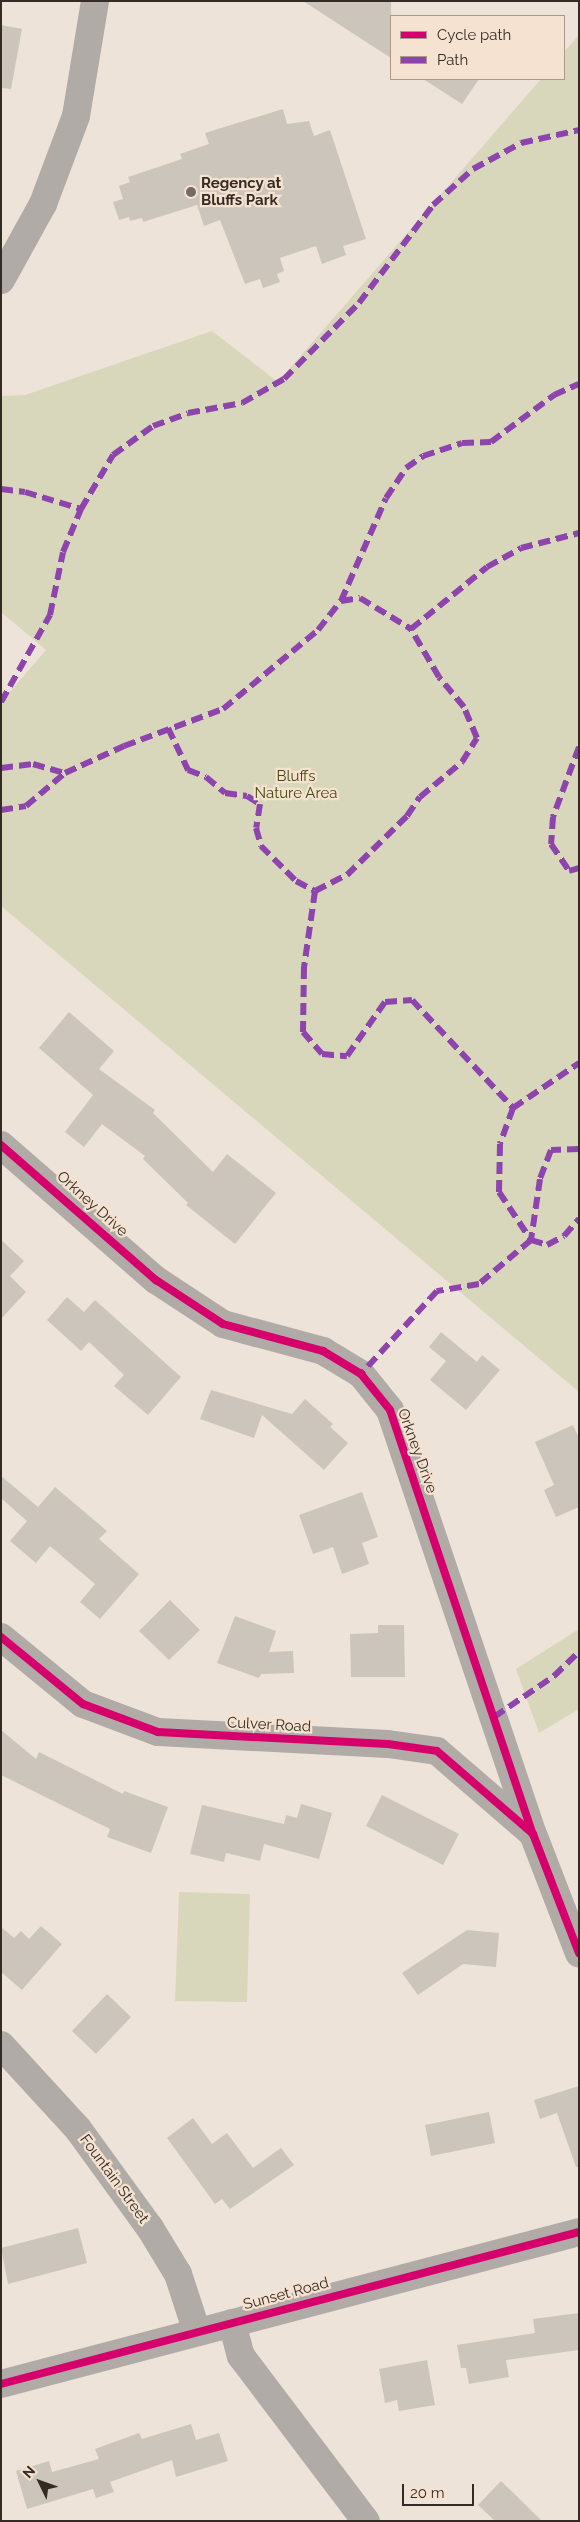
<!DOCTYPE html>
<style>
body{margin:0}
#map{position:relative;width:580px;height:2522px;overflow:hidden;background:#eee3d8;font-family:Raleway,sans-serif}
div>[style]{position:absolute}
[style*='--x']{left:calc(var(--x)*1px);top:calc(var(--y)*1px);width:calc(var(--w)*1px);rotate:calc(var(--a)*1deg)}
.green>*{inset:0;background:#d8d7bb}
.building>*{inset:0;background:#ccc5bc}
.minor>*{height:28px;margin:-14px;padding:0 14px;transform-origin:14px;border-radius:14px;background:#b1aba7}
.quiet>*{height:6px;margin-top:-3px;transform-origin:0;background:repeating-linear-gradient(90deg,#8e44ad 0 12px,transparent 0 18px)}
.cycleway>*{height:8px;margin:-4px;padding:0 4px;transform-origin:4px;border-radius:4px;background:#d6006c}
.dots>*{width:14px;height:14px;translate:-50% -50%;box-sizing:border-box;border:2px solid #f6e2d0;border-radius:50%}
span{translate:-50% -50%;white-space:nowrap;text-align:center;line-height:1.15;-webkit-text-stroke:4.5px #f6e2d0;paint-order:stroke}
.poi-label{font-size:15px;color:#332b24;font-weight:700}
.left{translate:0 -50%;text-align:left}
.park-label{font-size:15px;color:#444b0f}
.street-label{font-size:15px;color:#332b24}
.frame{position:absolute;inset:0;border:2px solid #332b24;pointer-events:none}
.legend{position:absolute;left:390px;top:15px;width:175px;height:65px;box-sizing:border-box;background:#f6e2d0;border:1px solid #a8998b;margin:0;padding:6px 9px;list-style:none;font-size:15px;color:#332b24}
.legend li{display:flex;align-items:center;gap:10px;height:25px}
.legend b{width:25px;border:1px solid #a8998b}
.north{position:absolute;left:15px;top:2457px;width:50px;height:50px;-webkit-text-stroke:4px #f6e2d0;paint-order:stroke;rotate:312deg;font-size:14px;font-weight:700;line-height:20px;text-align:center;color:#332b24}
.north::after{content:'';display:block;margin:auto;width:18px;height:22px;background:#332b24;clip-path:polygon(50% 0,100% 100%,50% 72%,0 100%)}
.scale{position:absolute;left:402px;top:2484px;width:72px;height:22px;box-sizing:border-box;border:2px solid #332b24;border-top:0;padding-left:6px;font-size:15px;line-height:18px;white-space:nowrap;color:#332b24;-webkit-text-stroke:4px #f6e2d0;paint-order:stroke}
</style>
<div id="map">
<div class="green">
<i style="clip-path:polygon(579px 35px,579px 1392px,1px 906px,1px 702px,46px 650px,1px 612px,1px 396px,25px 395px,212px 331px,278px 382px,541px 79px,564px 79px,564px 52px)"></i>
<i style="clip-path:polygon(579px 1629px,579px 1709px,539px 1733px,516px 1669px)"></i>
<i style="clip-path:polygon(179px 1892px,250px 1894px,247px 2002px,175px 2001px)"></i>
</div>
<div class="building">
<i style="clip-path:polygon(303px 1px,391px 1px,391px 58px,343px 27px)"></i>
<i style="clip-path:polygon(1px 25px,22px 29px,11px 89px,1px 88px)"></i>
<i style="clip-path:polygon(423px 79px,479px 79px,462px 104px)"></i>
<i style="clip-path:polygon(283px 109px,287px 124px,309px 121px,314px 136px,330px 130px,366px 239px,343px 246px,346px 255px,322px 264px,316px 246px,280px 258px,284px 271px,277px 274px,280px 282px,263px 288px,260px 279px,245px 284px,220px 220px,204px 226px,197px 205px,143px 222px,142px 218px,130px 221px,129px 217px,119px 220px,113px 202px,123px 199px,119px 186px,130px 182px,128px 177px,182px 159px,180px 154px,209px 144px,205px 133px)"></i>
<i style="clip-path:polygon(69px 1012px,114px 1051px,99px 1069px,155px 1110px,153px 1113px,213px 1172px,227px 1154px,276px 1193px,235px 1244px,186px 1205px,188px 1203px,143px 1159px,145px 1156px,102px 1124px,84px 1147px,65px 1132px,93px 1095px,39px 1048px)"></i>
<i style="clip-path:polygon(1px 1240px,24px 1261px,10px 1276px,26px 1292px,1px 1319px)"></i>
<i style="clip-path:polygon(67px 1297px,84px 1312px,95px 1300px,181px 1377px,148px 1415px,114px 1386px,124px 1375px,89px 1342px,81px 1351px,47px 1320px)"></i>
<i style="clip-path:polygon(441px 1332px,477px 1362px,482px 1355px,500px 1370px,466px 1410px,430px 1380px,446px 1361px,429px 1347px)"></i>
<i style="clip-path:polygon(211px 1390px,292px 1414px,305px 1399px,333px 1424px,330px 1427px,348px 1443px,324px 1470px,262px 1415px,254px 1438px,200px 1419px)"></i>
<i style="clip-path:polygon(573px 1425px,579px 1438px,579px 1507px,556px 1517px,544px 1490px,554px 1485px,535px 1442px)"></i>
<i style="clip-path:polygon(1px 1476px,38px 1507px,55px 1487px,107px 1531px,99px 1539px,139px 1574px,100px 1619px,80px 1602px,95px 1584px,50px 1546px,36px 1563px,10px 1541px,27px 1521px,1px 1498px)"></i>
<i style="clip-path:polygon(362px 1492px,378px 1537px,362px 1543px,369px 1564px,342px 1574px,333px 1547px,313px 1554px,299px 1515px)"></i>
<i style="clip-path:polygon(170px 1600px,200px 1630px,169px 1660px,139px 1631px)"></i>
<i style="clip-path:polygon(235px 1616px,276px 1631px,269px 1652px,293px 1651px,294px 1673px,261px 1674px,259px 1678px,217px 1663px)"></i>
<i style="clip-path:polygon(378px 1625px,404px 1625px,405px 1677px,351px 1677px,350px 1634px,378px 1633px)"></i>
<i style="clip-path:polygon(1px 1730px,36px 1759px,39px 1752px,123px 1794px,124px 1791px,168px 1807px,151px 1853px,107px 1837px,110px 1829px,1px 1775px)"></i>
<i style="clip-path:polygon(382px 1795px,459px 1834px,443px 1865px,366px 1826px)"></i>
<i style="clip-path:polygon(301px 1804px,332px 1813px,319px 1859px,264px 1844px,260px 1861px,226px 1853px,224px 1862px,190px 1854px,202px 1805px,284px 1824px,286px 1815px,297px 1818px)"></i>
<i style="clip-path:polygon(41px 1926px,62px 1944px,22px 1990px,1px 1972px,1px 1927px,14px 1938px,21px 1931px,29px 1939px)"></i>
<i style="clip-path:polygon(467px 1930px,499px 1933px,496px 1967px,463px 1964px,418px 1995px,402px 1973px)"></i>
<i style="clip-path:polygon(107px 1994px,131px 2017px,96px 2054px,72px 2031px)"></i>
<i style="clip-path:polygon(579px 2086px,579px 2167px,576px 2167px,557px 2113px,540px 2119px,534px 2100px)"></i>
<i style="clip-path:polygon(489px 2112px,495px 2143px,431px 2156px,425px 2125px)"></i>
<i style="clip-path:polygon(193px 2118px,212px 2144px,227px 2133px,253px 2168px,281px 2148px,294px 2165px,230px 2209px,222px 2199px,215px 2204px,167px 2138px)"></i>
<i style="clip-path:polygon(78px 2228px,87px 2263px,8px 2284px,1px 2248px)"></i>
<i style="clip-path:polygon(579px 2313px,579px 2350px,506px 2360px,509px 2377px,469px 2384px,466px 2368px,461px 2368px,457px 2345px,535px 2333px,533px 2319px)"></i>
<i style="clip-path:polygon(427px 2360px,435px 2405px,399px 2411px,397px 2400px,385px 2403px,379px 2369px)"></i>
<i style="clip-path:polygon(191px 2424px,196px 2440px,219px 2433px,228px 2461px,176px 2477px,172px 2460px,110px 2482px,114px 2492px,96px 2498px,93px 2489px,27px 2509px,16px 2471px,49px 2461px,52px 2472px,99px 2459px,95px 2449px,139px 2433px,142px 2439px)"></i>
<i style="clip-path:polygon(501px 2481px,542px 2521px,495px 2521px,478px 2505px)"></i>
</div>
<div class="minor">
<i style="--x:1;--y:280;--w:87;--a:-61.1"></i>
<i style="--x:43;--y:204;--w:94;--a:-69.4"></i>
<i style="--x:76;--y:116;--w:117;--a:-80.6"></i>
<i style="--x:1;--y:1145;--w:206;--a:41.1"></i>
<i style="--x:156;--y:1280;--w:80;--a:33.3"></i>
<i style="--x:223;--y:1324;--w:104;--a:15.1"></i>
<i style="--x:323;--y:1351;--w:44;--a:31.2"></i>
<i style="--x:361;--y:1374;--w:46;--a:51.1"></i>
<i style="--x:390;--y:1410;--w:447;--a:71.4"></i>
<i style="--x:533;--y:1834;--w:128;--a:68.9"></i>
<i style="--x:1;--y:1637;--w:106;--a:39.3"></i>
<i style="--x:83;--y:1704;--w:80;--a:20.5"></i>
<i style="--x:158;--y:1732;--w:230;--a:3"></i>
<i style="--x:388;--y:1744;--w:49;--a:8.1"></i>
<i style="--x:437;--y:1751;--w:125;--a:40.8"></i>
<i style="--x:1;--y:2045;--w:114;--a:47.5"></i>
<i style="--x:78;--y:2129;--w:122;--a:54"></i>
<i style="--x:150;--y:2228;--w:54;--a:58.7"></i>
<i style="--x:178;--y:2274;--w:61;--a:71.9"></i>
<i style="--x:232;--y:2323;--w:34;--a:75"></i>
<i style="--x:241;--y:2356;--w:207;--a:52.9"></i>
<i style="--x:1;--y:2384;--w:598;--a:-14.73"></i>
</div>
<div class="quiet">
<i style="--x:1;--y:489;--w:24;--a:7"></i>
<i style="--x:25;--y:492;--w:59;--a:16.9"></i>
<i style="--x:81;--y:509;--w:63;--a:-59.3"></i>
<i style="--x:113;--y:455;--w:49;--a:-35.9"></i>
<i style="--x:153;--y:426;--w:37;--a:-20"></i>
<i style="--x:188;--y:413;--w:55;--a:-10.5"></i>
<i style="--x:242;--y:403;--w:48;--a:-29.7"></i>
<i style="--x:284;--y:379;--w:107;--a:-45.4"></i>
<i style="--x:359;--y:303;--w:123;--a:-52.9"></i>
<i style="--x:433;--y:205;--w:54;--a:-42"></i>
<i style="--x:473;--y:169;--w:55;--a:-28.4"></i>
<i style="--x:521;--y:143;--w:59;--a:-12.6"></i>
<i style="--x:341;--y:601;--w:112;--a:-66.4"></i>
<i style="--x:386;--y:498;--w:36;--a:-56"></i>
<i style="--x:406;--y:468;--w:21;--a:-35"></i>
<i style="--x:423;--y:456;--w:41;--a:-18.4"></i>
<i style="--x:462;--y:443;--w:29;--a:-2"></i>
<i style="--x:491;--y:442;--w:79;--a:-36.7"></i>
<i style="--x:554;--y:395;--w:27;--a:-24"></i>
<i style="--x:1;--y:702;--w:100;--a:-60.6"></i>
<i style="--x:50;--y:615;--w:64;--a:-78.3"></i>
<i style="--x:63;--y:552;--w:47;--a:-67.3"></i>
<i style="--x:168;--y:728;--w:47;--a:64.5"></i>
<i style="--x:188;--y:770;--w:19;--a:21"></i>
<i style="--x:206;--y:777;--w:25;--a:40"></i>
<i style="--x:225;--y:793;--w:22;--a:8"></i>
<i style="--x:247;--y:796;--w:15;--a:32"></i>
<i style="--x:260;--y:804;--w:24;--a:99"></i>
<i style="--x:256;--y:828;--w:19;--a:74"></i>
<i style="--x:261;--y:846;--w:49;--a:45"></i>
<i style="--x:296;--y:881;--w:21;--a:28"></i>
<i style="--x:315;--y:891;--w:77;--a:98.2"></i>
<i style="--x:304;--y:967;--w:65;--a:90.9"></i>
<i style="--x:303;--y:1032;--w:29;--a:49"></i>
<i style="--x:322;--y:1054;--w:25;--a:5"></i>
<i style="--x:347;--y:1056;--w:66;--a:-54.9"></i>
<i style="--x:385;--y:1002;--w:27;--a:-4"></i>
<i style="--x:412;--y:1000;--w:148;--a:46.9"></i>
<i style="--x:513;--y:1108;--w:38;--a:110"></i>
<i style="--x:500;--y:1144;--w:48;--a:91.2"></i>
<i style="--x:499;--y:1192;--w:58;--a:56.3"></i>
<i style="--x:531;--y:1240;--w:68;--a:139.8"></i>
<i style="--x:479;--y:1284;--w:43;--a:170.5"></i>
<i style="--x:437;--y:1291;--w:113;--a:132.5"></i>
<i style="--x:579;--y:747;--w:75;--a:110.4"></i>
<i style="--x:553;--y:817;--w:27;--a:94"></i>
<i style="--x:551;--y:844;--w:32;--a:56"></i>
<i style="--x:569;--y:871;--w:10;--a:-17"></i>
<i style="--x:1;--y:768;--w:32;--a:-7"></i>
<i style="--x:33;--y:764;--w:33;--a:16"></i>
<i style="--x:1;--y:810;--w:25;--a:-9"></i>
<i style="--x:26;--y:806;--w:51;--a:-40.2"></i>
<i style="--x:65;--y:773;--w:65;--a:-24.6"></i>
<i style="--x:124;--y:746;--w:106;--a:-20.5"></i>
<i style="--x:223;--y:709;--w:124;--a:-39.7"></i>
<i style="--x:318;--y:630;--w:37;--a:-52"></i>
<i style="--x:341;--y:601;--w:19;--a:-9"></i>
<i style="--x:360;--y:598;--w:60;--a:31.3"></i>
<i style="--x:411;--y:629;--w:98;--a:-39.2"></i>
<i style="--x:487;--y:567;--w:39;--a:-29"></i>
<i style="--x:521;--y:548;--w:60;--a:-14.5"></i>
<i style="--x:315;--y:891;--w:36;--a:-27"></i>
<i style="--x:347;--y:875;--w:84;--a:-44.5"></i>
<i style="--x:407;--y:816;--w:23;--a:-56"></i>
<i style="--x:420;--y:797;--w:55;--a:-39.8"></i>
<i style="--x:462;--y:762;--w:28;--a:-58"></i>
<i style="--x:477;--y:738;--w:34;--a:-113"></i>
<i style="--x:464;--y:707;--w:39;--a:-130"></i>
<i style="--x:439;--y:677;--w:56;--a:-120.3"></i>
<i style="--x:513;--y:1108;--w:80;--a:-34.3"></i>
<i style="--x:579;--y:1149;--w:28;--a:178"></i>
<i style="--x:551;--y:1150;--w:31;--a:111"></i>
<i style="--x:540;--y:1179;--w:62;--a:98.4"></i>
<i style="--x:531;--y:1240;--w:17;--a:17"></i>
<i style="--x:547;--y:1245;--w:19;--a:-28"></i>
<i style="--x:564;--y:1236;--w:23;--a:-49"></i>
<i style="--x:494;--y:1717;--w:73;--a:-34.3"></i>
<i style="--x:554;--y:1676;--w:35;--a:-44"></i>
</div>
<div class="cycleway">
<i style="--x:1;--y:1145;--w:206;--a:41.1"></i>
<i style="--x:156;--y:1280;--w:80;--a:33.3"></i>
<i style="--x:223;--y:1324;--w:104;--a:15.1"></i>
<i style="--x:323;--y:1351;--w:44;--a:31.2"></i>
<i style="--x:361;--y:1374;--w:46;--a:51.1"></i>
<i style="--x:390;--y:1410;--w:447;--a:71.4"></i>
<i style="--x:533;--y:1834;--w:128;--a:68.9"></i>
<i style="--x:1;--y:1637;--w:106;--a:39.3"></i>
<i style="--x:83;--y:1704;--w:80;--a:20.5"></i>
<i style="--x:158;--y:1732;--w:230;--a:3"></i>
<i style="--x:388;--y:1744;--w:49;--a:8.1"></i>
<i style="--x:437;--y:1751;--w:127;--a:40.8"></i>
<i style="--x:1;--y:2384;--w:598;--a:-14.73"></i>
</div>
<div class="dots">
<i style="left:191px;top:192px;background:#746b63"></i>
</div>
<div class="poi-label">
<span class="left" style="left:201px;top:192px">Regency at<br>Bluffs Park</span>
</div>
<div class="park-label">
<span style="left:296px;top:785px">Bluffs<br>Nature Area</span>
</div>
<div class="street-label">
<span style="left:92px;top:1204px;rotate:42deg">Orkney Drive</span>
<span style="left:417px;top:1451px;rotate:70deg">Orkney Drive</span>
<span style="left:269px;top:1725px;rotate:3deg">Culver Road</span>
<span style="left:114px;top:2179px;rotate:54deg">Fountain Street</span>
<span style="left:286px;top:2294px;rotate:-15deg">Sunset Road</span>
</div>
<div class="frame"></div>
<ul class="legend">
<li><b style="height:6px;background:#d6006c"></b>Cycle path</li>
<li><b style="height:6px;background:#8e44ad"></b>Path</li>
</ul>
<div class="north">N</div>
<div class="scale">20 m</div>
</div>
